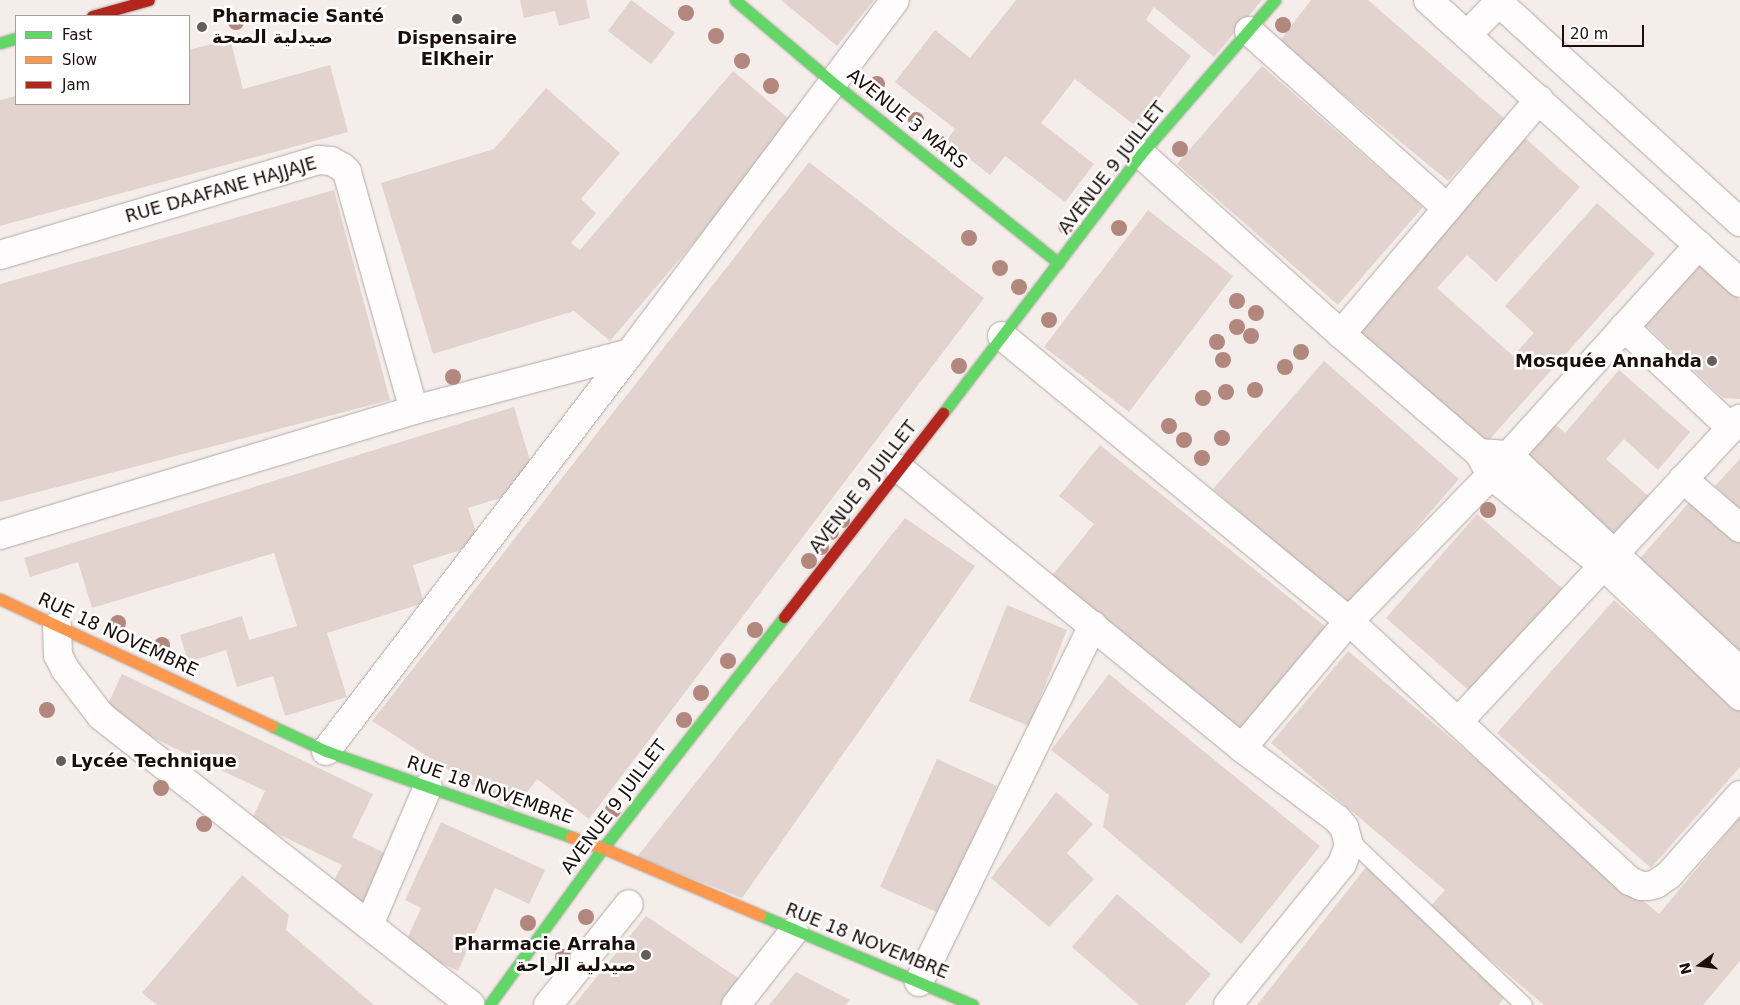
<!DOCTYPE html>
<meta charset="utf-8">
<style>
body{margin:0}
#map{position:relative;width:1740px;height:1005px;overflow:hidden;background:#f5edea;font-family:"DejaVu Sans","Noto Naskh Arabic",sans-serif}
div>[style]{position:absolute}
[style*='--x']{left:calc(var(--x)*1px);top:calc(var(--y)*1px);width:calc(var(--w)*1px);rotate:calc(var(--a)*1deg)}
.building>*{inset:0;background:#e2d3cf}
.roads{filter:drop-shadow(0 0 1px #b3a9a6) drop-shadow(0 0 1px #b3a9a6)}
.lane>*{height:16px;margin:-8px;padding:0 8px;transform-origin:8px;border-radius:8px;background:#fefcfc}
.street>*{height:28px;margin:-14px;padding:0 14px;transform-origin:14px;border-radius:14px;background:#fefcfc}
.fast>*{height:11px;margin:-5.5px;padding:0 5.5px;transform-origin:5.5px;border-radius:5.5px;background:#63d668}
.slow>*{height:11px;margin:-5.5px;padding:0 5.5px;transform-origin:5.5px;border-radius:5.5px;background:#ff974d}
.jam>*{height:11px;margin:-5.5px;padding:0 5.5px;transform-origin:5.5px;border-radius:5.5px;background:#b3261e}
.trees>*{width:16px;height:16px;margin:-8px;border-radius:50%;background:#b1877e}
.dots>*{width:14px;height:14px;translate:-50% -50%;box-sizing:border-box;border:2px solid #fff;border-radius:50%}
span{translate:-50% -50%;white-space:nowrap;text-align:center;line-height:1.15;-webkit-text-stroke:5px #fff;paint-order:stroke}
.poi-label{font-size:18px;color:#1b0e0b;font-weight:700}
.left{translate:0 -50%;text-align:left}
.right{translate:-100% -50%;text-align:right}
.street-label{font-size:18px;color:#1b0e0b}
.legend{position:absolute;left:15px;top:15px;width:175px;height:90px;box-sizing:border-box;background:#fff;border:1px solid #a49f9d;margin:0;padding:6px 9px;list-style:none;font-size:15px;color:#1b0e0b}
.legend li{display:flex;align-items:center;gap:10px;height:25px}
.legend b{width:25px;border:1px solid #a49f9d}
.north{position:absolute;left:1675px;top:940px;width:50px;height:50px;-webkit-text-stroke:4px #fff;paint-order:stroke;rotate:256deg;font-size:14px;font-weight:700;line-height:20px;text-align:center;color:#1b0e0b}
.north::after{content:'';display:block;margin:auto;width:18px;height:22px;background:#1b0e0b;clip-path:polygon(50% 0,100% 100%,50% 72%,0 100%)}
.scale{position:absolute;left:1562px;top:25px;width:82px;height:22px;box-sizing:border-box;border:2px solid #1b0e0b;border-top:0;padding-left:6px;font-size:15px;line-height:18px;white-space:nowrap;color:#1b0e0b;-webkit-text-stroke:4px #fff;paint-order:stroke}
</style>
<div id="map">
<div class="building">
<i style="clip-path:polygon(520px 0,586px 0,590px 18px,559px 26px,555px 11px,524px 18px)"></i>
<i style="clip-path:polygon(631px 0,675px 33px,651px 64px,608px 31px)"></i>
<i style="clip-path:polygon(781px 0,874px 0,837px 46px)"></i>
<i style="clip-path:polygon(1016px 0,1262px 0,1214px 57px,1154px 7px,1146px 20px,1191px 56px,1137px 127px,1075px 79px,1041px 123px,1094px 164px,1065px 202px,1005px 156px,990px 175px,946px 141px,955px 129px,895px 82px,935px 30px,970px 58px)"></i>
<i style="clip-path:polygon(1311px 0,1368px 0,1505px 119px,1448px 181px,1279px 42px)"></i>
<i style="clip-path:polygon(230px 39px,243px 89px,330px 65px,348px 132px,0 226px,0 100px,16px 96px,16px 104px,189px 104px,189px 50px)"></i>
<i style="clip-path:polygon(1262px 66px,1423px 207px,1338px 305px,1177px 164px)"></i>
<i style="clip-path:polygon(733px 71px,795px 124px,610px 341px,574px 311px,433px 354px,381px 183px,494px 149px,546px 88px,620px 153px,581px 199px,596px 213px,571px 243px,580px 250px)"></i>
<i style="clip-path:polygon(1523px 136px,1580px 187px,1496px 282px,1467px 255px,1437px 288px,1513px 356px,1534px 333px,1505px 306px,1597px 203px,1655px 254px,1481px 449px,1350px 331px)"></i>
<i style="clip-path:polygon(809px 162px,984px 298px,589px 819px,537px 779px,513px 811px,372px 721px)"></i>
<i style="clip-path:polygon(334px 190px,390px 400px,0 502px,0 284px)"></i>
<i style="clip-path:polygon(1148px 210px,1233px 276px,1129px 412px,1044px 347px)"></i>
<i style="clip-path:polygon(1700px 262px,1740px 300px,1740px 399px,1723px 398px,1643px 323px)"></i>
<i style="clip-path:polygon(1324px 361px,1459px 479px,1348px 607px,1213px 489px)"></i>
<i style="clip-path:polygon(1619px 370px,1690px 432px,1658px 470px,1624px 439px,1606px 459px,1653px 500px,1618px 541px,1522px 456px,1552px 421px,1565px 433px)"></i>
<i style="clip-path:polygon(514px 407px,533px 470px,526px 490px,468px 508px,480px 544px,413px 565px,424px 603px,327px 633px,347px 697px,285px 716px,273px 676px,237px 687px,226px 650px,188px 662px,180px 635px,242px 616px,249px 640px,297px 626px,274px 553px,92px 608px,78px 562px,30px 577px,24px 558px)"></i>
<i style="clip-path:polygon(1100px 445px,1326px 627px,1242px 732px,1051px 577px,1094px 524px,1059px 496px)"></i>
<i style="clip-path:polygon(1740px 459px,1740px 509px,1715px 486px)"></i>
<i style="clip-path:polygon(1693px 498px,1740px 539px,1740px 659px,1634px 565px)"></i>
<i style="clip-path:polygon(1477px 514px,1564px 590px,1473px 694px,1386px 618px)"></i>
<i style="clip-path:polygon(905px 518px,975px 566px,742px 898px,637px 857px)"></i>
<i style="clip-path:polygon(1614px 600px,1740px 711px,1740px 767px,1651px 868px,1497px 733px)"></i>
<i style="clip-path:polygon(1007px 605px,1067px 630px,1029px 726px,969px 701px)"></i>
<i style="clip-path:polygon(1348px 651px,1659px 914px,1740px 817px,1740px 961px,1703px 1005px,1544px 1005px,1429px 908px,1445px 890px,1271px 743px)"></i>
<i style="clip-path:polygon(122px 674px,373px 794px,352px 837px,393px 857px,369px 905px,331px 886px,342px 865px,251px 821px,265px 791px,103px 714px)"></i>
<i style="clip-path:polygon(1109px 674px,1320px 846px,1241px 944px,1103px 827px,1109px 795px,1051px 750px)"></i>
<i style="clip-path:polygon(937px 759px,997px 786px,941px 914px,880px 887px)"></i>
<i style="clip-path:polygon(1056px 792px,1093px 824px,1067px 853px,1094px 879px,1049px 927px,991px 878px)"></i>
<i style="clip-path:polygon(441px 822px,545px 870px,529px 904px,495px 888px,458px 971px,404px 946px,421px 908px,405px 900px)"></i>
<i style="clip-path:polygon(1367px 866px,1504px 998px,1498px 1005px,1257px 1005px)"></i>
<i style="clip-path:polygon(242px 875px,289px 915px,286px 930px,374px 1005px,157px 1005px,142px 993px)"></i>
<i style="clip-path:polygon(1117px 894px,1211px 974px,1185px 1005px,1139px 1005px,1072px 947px)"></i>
<i style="clip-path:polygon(646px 916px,741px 980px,721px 1005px,574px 1005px)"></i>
<i style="clip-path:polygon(796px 972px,850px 1000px,845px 1005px,769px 1005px)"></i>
</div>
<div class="roads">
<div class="lane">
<i style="--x:1349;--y:839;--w:241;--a:43.5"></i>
</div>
<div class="street">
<i style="--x:1428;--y:0;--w:421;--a:42.2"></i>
<i style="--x:1496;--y:0;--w:330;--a:42.3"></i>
<i style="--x:1249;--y:31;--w:266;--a:41.8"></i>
<i style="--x:1467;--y:35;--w:49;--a:-45.8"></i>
<i style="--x:1141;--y:154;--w:269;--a:42"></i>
<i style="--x:1341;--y:334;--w:182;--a:40.8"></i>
<i style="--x:0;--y:255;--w:333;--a:-16.6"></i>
<i style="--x:319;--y:160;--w:12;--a:5"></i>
<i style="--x:331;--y:161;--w:13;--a:29"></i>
<i style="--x:342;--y:167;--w:7;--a:45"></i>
<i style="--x:347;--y:172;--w:247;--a:74.3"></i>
<i style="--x:1624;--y:327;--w:147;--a:43.3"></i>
<i style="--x:1341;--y:334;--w:307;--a:-49.8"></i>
<i style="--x:1002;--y:336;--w:449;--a:39.4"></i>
<i style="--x:1349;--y:621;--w:383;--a:42.8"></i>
<i style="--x:1630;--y:881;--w:12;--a:24"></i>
<i style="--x:1641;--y:886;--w:7;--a:0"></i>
<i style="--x:1648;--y:886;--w:8;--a:-14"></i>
<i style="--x:1656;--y:884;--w:16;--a:-35"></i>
<i style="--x:1669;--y:875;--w:107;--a:-48.4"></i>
<i style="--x:900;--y:469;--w:441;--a:39.2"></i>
<i style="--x:1242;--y:748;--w:119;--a:36.8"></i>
<i style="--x:1337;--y:819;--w:11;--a:49"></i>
<i style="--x:1344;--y:827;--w:19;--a:74"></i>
<i style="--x:1349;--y:845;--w:20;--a:110"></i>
<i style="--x:1342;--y:864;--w:181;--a:129"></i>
<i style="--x:1683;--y:479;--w:75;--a:40.7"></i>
<i style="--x:0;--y:535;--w:432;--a:-16.8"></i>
<i style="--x:414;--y:410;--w:223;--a:-14.8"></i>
<i style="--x:57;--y:626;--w:29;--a:88"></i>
<i style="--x:58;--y:655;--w:16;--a:63"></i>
<i style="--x:65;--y:669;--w:59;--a:52.5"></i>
<i style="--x:101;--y:716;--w:469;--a:38"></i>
<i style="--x:1740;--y:671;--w:317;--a:-137"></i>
<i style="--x:1508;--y:455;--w:29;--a:-176"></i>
<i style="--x:1479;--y:453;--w:25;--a:61"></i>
<i style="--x:1491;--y:475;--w:146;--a:38.9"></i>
<i style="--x:1605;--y:567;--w:187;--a:43.7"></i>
<i style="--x:1458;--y:722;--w:414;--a:-47.1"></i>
<i style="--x:1242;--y:748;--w:166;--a:-49.9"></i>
<i style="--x:1349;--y:621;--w:204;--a:-45.8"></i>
<i style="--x:1491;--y:475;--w:310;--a:-47.9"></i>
<i style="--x:326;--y:751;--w:501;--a:-52.63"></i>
<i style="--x:630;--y:353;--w:441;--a:-53.1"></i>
<i style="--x:369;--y:925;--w:150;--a:-66.9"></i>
<i style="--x:919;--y:982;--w:397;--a:-64"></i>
<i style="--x:548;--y:1005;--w:129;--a:-51.3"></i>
<i style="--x:736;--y:1005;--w:94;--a:-51.9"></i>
</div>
<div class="fast">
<i style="--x:735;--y:0;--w:127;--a:40.2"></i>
<i style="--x:832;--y:82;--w:290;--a:38.6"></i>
<i style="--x:0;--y:43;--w:17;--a:-17"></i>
<i style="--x:943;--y:413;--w:326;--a:-52.6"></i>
<i style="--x:1141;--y:154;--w:204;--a:-49"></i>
<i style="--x:272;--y:726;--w:60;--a:24.8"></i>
<i style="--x:326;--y:751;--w:260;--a:19.3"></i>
<i style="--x:760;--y:915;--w:231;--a:22.9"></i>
<i style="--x:489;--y:1005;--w:194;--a:-54"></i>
<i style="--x:603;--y:848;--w:293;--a:-51.9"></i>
</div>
<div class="slow">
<i style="--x:0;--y:599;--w:300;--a:25"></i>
<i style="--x:571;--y:837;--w:34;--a:19"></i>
<i style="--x:603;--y:848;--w:171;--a:23.1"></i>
</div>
<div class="jam">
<i style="--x:92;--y:16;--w:59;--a:-15.7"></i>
<i style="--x:784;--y:617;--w:259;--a:-52.1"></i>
</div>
</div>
<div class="trees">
<i style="left:686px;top:13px"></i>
<i style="left:236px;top:22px"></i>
<i style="left:1283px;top:25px"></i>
<i style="left:716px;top:36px"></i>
<i style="left:742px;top:61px"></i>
<i style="left:877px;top:84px"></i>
<i style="left:771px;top:86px"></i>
<i style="left:916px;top:120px"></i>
<i style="left:939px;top:143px"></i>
<i style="left:1180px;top:149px"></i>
<i style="left:1066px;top:226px"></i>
<i style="left:1119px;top:228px"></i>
<i style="left:969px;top:238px"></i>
<i style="left:1000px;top:268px"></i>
<i style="left:1019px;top:287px"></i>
<i style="left:1237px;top:301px"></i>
<i style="left:1256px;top:313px"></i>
<i style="left:1049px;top:320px"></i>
<i style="left:1237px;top:327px"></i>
<i style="left:1251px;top:336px"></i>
<i style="left:1217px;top:342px"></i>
<i style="left:1301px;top:352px"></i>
<i style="left:1223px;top:360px"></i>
<i style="left:959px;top:366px"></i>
<i style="left:1285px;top:367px"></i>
<i style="left:453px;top:377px"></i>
<i style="left:1255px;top:390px"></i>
<i style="left:1226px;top:392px"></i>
<i style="left:1203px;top:398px"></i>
<i style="left:1169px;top:426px"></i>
<i style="left:1222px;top:438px"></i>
<i style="left:1184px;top:440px"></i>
<i style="left:1202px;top:458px"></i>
<i style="left:1488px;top:510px"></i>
<i style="left:842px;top:520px"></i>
<i style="left:831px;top:532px"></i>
<i style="left:821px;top:547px"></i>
<i style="left:809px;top:561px"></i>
<i style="left:118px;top:623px"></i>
<i style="left:755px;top:630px"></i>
<i style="left:162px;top:645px"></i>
<i style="left:728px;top:661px"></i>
<i style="left:701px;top:693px"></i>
<i style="left:47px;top:710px"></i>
<i style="left:684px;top:720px"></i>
<i style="left:161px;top:788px"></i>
<i style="left:613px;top:810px"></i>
<i style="left:204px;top:824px"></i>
<i style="left:586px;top:917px"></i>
<i style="left:528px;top:923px"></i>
<i style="left:563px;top:957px"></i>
</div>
<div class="dots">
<i style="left:457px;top:19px;background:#675c59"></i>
<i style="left:202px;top:27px;background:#675c59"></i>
<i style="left:1712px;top:361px;background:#675c59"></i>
<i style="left:61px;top:761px;background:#675c59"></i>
<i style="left:646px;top:955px;background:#675c59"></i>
</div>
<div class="poi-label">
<span class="left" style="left:212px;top:27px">Pharmacie Santé<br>صيدلية الصحة</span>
<span style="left:457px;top:49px">Dispensaire<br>ElKheir</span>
<span class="right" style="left:1702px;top:361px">Mosquée Annahda</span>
<span class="left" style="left:71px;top:761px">Lycée Technique</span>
<span class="right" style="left:636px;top:955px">Pharmacie Arraha<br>صيدلية الراحة</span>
</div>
<div class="street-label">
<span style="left:907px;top:119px;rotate:39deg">AVENUE 3 MARS</span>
<span style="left:1112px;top:168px;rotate:-52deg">AVENUE 9 JUILLET</span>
<span style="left:221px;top:190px;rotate:-16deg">RUE DAAFANE HAJJAJE</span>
<span style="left:863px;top:487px;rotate:-52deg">AVENUE 9 JUILLET</span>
<span style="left:118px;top:635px;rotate:25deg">RUE 18 NOVEMBRE</span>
<span style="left:490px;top:790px;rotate:19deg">RUE 18 NOVEMBRE</span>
<span style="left:614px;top:807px;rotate:-53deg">AVENUE 9 JUILLET</span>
<span style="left:867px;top:941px;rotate:22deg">RUE 18 NOVEMBRE</span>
</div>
<ul class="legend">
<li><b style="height:6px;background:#63d668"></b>Fast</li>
<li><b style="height:6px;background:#ff974d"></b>Slow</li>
<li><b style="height:6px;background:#b3261e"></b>Jam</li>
</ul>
<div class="north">N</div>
<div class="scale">20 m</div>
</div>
